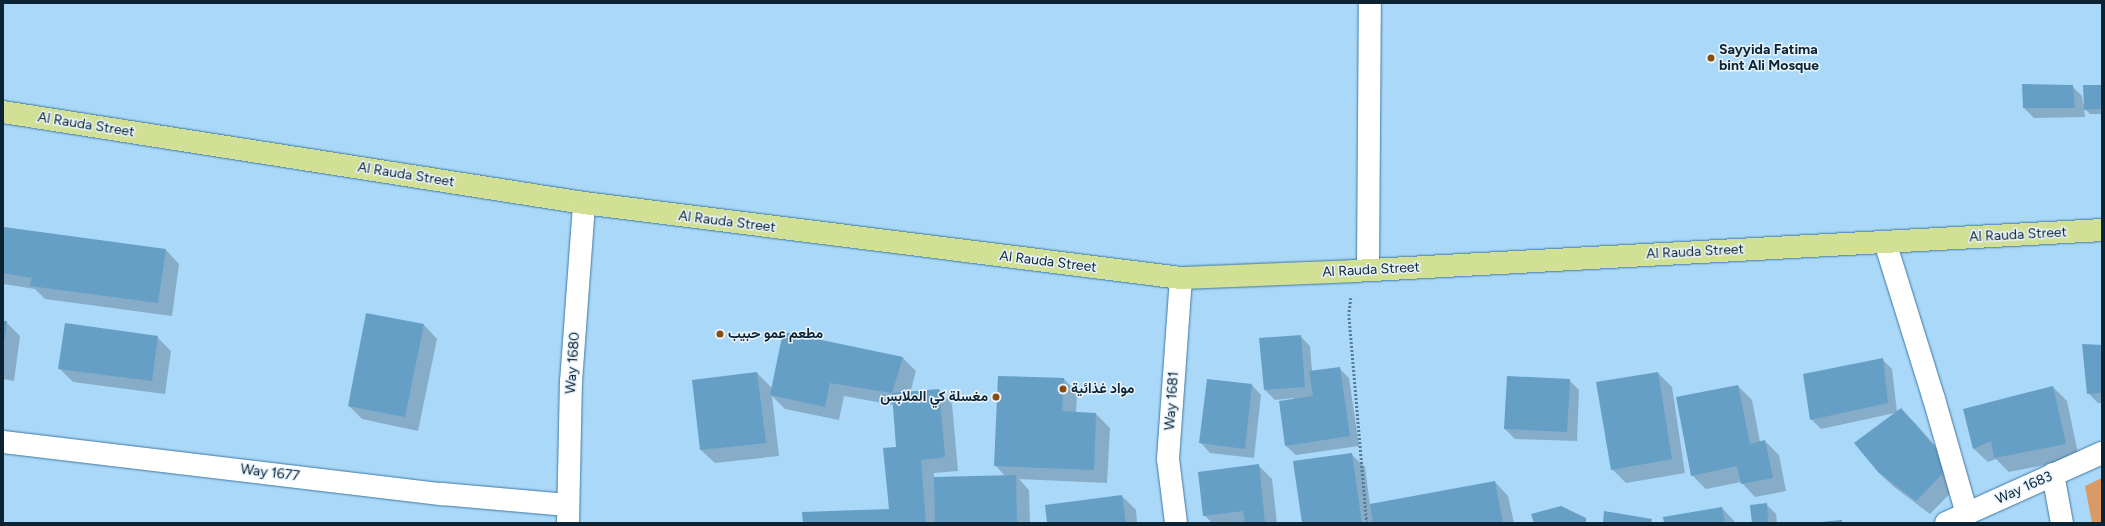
<!DOCTYPE html>
<meta charset="utf-8">
<style>
body{margin:0}
#map{position:relative;width:2105px;height:526px;overflow:hidden;background:#a9d8f9;font-family:Figtree,Vazirmatn,sans-serif}
div>[style]{position:absolute}
[style*='--x']{left:calc(var(--x)*1px);top:calc(var(--y)*1px);width:calc(var(--w)*1px);rotate:calc(var(--a)*1deg)}
.green>*{inset:0;background:#da9a65}
.shadow>*{inset:0;background:#0003}
.building>*{inset:0;background:#659fc6}
.path>*{height:2.5px;margin-top:-1.25px;transform-origin:0;background:repeating-linear-gradient(90deg,#577a92 0 2px,transparent 0 4px)}
.roads{filter:drop-shadow(0 0 1px #40799f) drop-shadow(0 0 1px #40799f)}
.minor>*{height:22px;margin:-11px;padding:0 11px;transform-origin:11px;border-radius:11px;background:#fff}
.major>*{height:22px;margin:-11px;padding:0 11px;transform-origin:11px;border-radius:11px;background:#d1e094}
.dots>*{width:11px;height:11px;translate:-50% -50%;box-sizing:border-box;border:2px solid #e8f3fc;border-radius:50%}
span{translate:-50% -50%;white-space:nowrap;text-align:center;line-height:1.15;-webkit-text-stroke:3px #e8f3fc;paint-order:stroke}
.poi-label{font-size:14px;color:#0b2333;font-weight:700}
.left{translate:0 -50%;text-align:left}
.right{translate:-100% -50%;text-align:right}
.street-label{font-size:14px;color:#0b2333}
.frame{position:absolute;inset:0;border:4px solid #0b2333;pointer-events:none}
</style>
<div id="map">
<div class="green">
<i style="clip-path:polygon(2102px 478px,2102px 523px,2092px 523px,2085px 486px)"></i>
</div>
<div class="shadow">
<i style="clip-path:polygon(2072px 86px,2082px 96px,2083px 104px,2102px 86px,2102px 114px,2090px 114px,2084px 108px,2085px 117px,2034px 118px,2024px 108px)"></i>
<i style="clip-path:polygon(3px 227px,166px 250px,179px 264px,172px 316px,45px 299px,35px 289px,3px 284px)"></i>
<i style="clip-path:polygon(3px 322px,6px 322px,20px 336px,14px 381px,3px 379px)"></i>
<i style="clip-path:polygon(424px 325px,437px 339px,418px 431px,362px 419px,349px 406px)"></i>
<i style="clip-path:polygon(1300px 336px,1310px 346px,1312px 372px,1339px 368px,1349px 378px,1359px 446px,1296px 455px,1286px 446px,1294px 398px,1275px 400px,1265px 390px)"></i>
<i style="clip-path:polygon(157px 337px,171px 351px,165px 394px,73px 382px,59px 368px)"></i>
<i style="clip-path:polygon(2102px 346px,2102px 403px,2098px 403px,2088px 393px)"></i>
<i style="clip-path:polygon(903px 358px,916px 371px,910px 393px,939px 390px,952px 404px,958px 471px,934px 473px,934px 478px,1006px 477px,995px 465px,1064px 379px,1077px 393px,1076px 413px,1096px 414px,1110px 428px,1107px 483px,1019px 479px,1029px 490px,1030px 523px,804px 523px,890px 510px,897px 448px,894px 405px,844px 396px,839px 420px,785px 409px,772px 396px,779px 456px,715px 463px,701px 450px,757px 373px,772px 388px)"></i>
<i style="clip-path:polygon(1882px 359px,1892px 369px,1897px 412px,1901px 409px,1915px 423px,1964px 479px,1930px 514px,1893px 486px,1878px 472px,1895px 413px,1821px 429px,1811px 419px)"></i>
<i style="clip-path:polygon(1658px 373px,1672px 387px,1685px 473px,1626px 483px,1612px 469px)"></i>
<i style="clip-path:polygon(1569px 380px,1579px 390px,1577px 441px,1515px 439px,1505px 429px)"></i>
<i style="clip-path:polygon(1252px 385px,1261px 395px,1254px 458px,1210px 453px,1201px 443px)"></i>
<i style="clip-path:polygon(1738px 386px,1752px 400px,1760px 442px,1765px 441px,1779px 455px,1786px 491px,1755px 497px,1741px 482px,1706px 489px,1692px 475px)"></i>
<i style="clip-path:polygon(2053px 387px,2067px 401px,2079px 458px,2009px 472px,1996px 459px,1988px 462px,1974px 449px,1964px 410px)"></i>
<i style="clip-path:polygon(1351px 454px,1365px 467px,1370px 505px,1495px 482px,1508px 496px,1514px 523px,1303px 523px)"></i>
<i style="clip-path:polygon(1258px 465px,1272px 479px,1277px 523px,1212px 523px,1204px 515px)"></i>
<i style="clip-path:polygon(1122px 496px,1136px 510px,1137px 523px,1049px 523px)"></i>
<i style="clip-path:polygon(1766px 504px,1776px 514px,1777px 523px,1753px 523px)"></i>
<i style="clip-path:polygon(1722px 508px,1736px 523px,1665px 523px)"></i>
</div>
<div class="building">
<i style="clip-path:polygon(2022px 84px,2073px 85px,2075px 108px,2023px 108px)"></i>
<i style="clip-path:polygon(2083px 85px,2102px 85px,2102px 109px,2084px 110px)"></i>
<i style="clip-path:polygon(3px 227px,166px 249px,158px 303px,30px 286px,33px 271px,31px 278px,3px 273px)"></i>
<i style="clip-path:polygon(366px 313px,424px 324px,405px 417px,348px 406px)"></i>
<i style="clip-path:polygon(3px 321px,7px 321px,4px 342px,3px 342px)"></i>
<i style="clip-path:polygon(65px 323px,158px 336px,152px 381px,58px 369px)"></i>
<i style="clip-path:polygon(783px 332px,903px 357px,892px 393px,830px 383px,825px 407px,770px 395px)"></i>
<i style="clip-path:polygon(1301px 335px,1305px 387px,1264px 390px,1259px 338px)"></i>
<i style="clip-path:polygon(2082px 344px,2102px 345px,2102px 393px,2087px 394px)"></i>
<i style="clip-path:polygon(1883px 358px,1888px 403px,1810px 420px,1803px 374px)"></i>
<i style="clip-path:polygon(1340px 367px,1350px 436px,1285px 446px,1279px 401px,1313px 396px,1309px 371px)"></i>
<i style="clip-path:polygon(757px 372px,766px 443px,700px 450px,692px 380px)"></i>
<i style="clip-path:polygon(1658px 372px,1672px 459px,1611px 470px,1596px 382px)"></i>
<i style="clip-path:polygon(998px 376px,1064px 378px,1062px 411px,1096px 413px,1094px 470px,994px 466px)"></i>
<i style="clip-path:polygon(1507px 376px,1570px 379px,1567px 432px,1504px 429px)"></i>
<i style="clip-path:polygon(1207px 379px,1252px 384px,1245px 449px,1199px 443px)"></i>
<i style="clip-path:polygon(1738px 385px,1750px 444px,1765px 440px,1773px 478px,1741px 484px,1737px 466px,1691px 476px,1676px 397px)"></i>
<i style="clip-path:polygon(2053px 386px,2066px 444px,1994px 458px,1991px 441px,1973px 449px,1963px 409px)"></i>
<i style="clip-path:polygon(939px 389px,945px 457px,921px 460px,926px 523px,803px 523px,802px 512px,889px 509px,883px 448px,896px 447px,892px 393px)"></i>
<i style="clip-path:polygon(1901px 408px,1951px 465px,1916px 501px,1878px 472px,1854px 443px)"></i>
<i style="clip-path:polygon(1352px 453px,1362px 523px,1302px 523px,1293px 461px)"></i>
<i style="clip-path:polygon(1259px 464px,1265px 523px,1245px 523px,1243px 511px,1203px 516px,1198px 472px)"></i>
<i style="clip-path:polygon(1016px 475px,1017px 523px,935px 523px,934px 477px)"></i>
<i style="clip-path:polygon(1495px 481px,1503px 523px,1373px 523px,1370px 504px)"></i>
<i style="clip-path:polygon(1122px 495px,1126px 523px,1047px 523px,1045px 505px)"></i>
<i style="clip-path:polygon(1767px 503px,1768px 523px,1752px 523px,1750px 505px)"></i>
<i style="clip-path:polygon(1561px 506px,1586px 518px,1586px 523px,1534px 523px,1531px 514px)"></i>
<i style="clip-path:polygon(1722px 507px,1725px 523px,1664px 523px,1663px 517px)"></i>
<i style="clip-path:polygon(1604px 511px,1652px 519px,1651px 523px,1603px 523px)"></i>
<i style="clip-path:polygon(1842px 520px,1842px 523px,1821px 523px,1821px 522px)"></i>
</div>
<div class="path">
<i style="--x:1351;--y:298;--w:16;--a:97"></i>
<i style="--x:1349;--y:314;--w:210;--a:85.1"></i>
</div>
<div class="roads">
<div class="minor">
<i style="--x:1885;--y:242;--w:164;--a:72.7"></i>
<i style="--x:1934;--y:399;--w:120;--a:74"></i>
<i style="--x:1368;--y:270;--w:267;--a:-89.6"></i>
<i style="--x:3;--y:442;--w:442;--a:6.8"></i>
<i style="--x:442;--y:494;--w:126;--a:5"></i>
<i style="--x:2053;--y:474;--w:50;--a:79.6"></i>
<i style="--x:568;--y:523;--w:141;--a:-88.8"></i>
<i style="--x:571;--y:382;--w:179;--a:-85.8"></i>
<i style="--x:1176;--y:523;--w:64;--a:-97.1"></i>
<i style="--x:1168;--y:459;--w:181;--a:-85.9"></i>
<i style="--x:1946;--y:523;--w:171;--a:-24.2"></i>
</div>
<div class="major">
<i style="--x:3;--y:112;--w:588;--a:8.9"></i>
<i style="--x:584;--y:203;--w:602;--a:7.16"></i>
<i style="--x:1181;--y:278;--w:172;--a:-2.3"></i>
<i style="--x:1353;--y:271;--w:750;--a:-3.13"></i>
</div>
</div>
<div class="dots">
<i style="left:1711px;top:58px;background:#894c0b"></i>
<i style="left:720px;top:334px;background:#894c0b"></i>
<i style="left:1063px;top:389px;background:#894c0b"></i>
<i style="left:996px;top:397px;background:#894c0b"></i>
</div>
<div class="poi-label">
<span class="left" style="left:1719px;top:58px">Sayyida Fatima<br>bint Ali Mosque</span>
<span class="left" style="left:728px;top:334px">مطعم عمو حبيب</span>
<span class="left" style="left:1071px;top:389px">مواد غذائية</span>
<span class="right" style="left:988px;top:397px">مغسلة كي الملابس</span>
</div>
<div class="street-label">
<span style="left:86px;top:125px;rotate:9deg">Al Rauda Street</span>
<span style="left:406px;top:175px;rotate:9deg">Al Rauda Street</span>
<span style="left:727px;top:222px;rotate:7deg">Al Rauda Street</span>
<span style="left:2018px;top:235px;rotate:-3deg">Al Rauda Street</span>
<span style="left:1695px;top:252px;rotate:-3deg">Al Rauda Street</span>
<span style="left:1048px;top:262px;rotate:7deg">Al Rauda Street</span>
<span style="left:1371px;top:270px;rotate:-3deg">Al Rauda Street</span>
<span style="left:573px;top:363px;rotate:-86deg">Way 1680</span>
<span style="left:1172px;top:401px;rotate:-86deg">Way 1681</span>
<span style="left:270px;top:473px;rotate:7deg">Way 1677</span>
<span style="left:2024px;top:488px;rotate:-24deg">Way 1683</span>
</div>
<div class="frame"></div>
</div>
